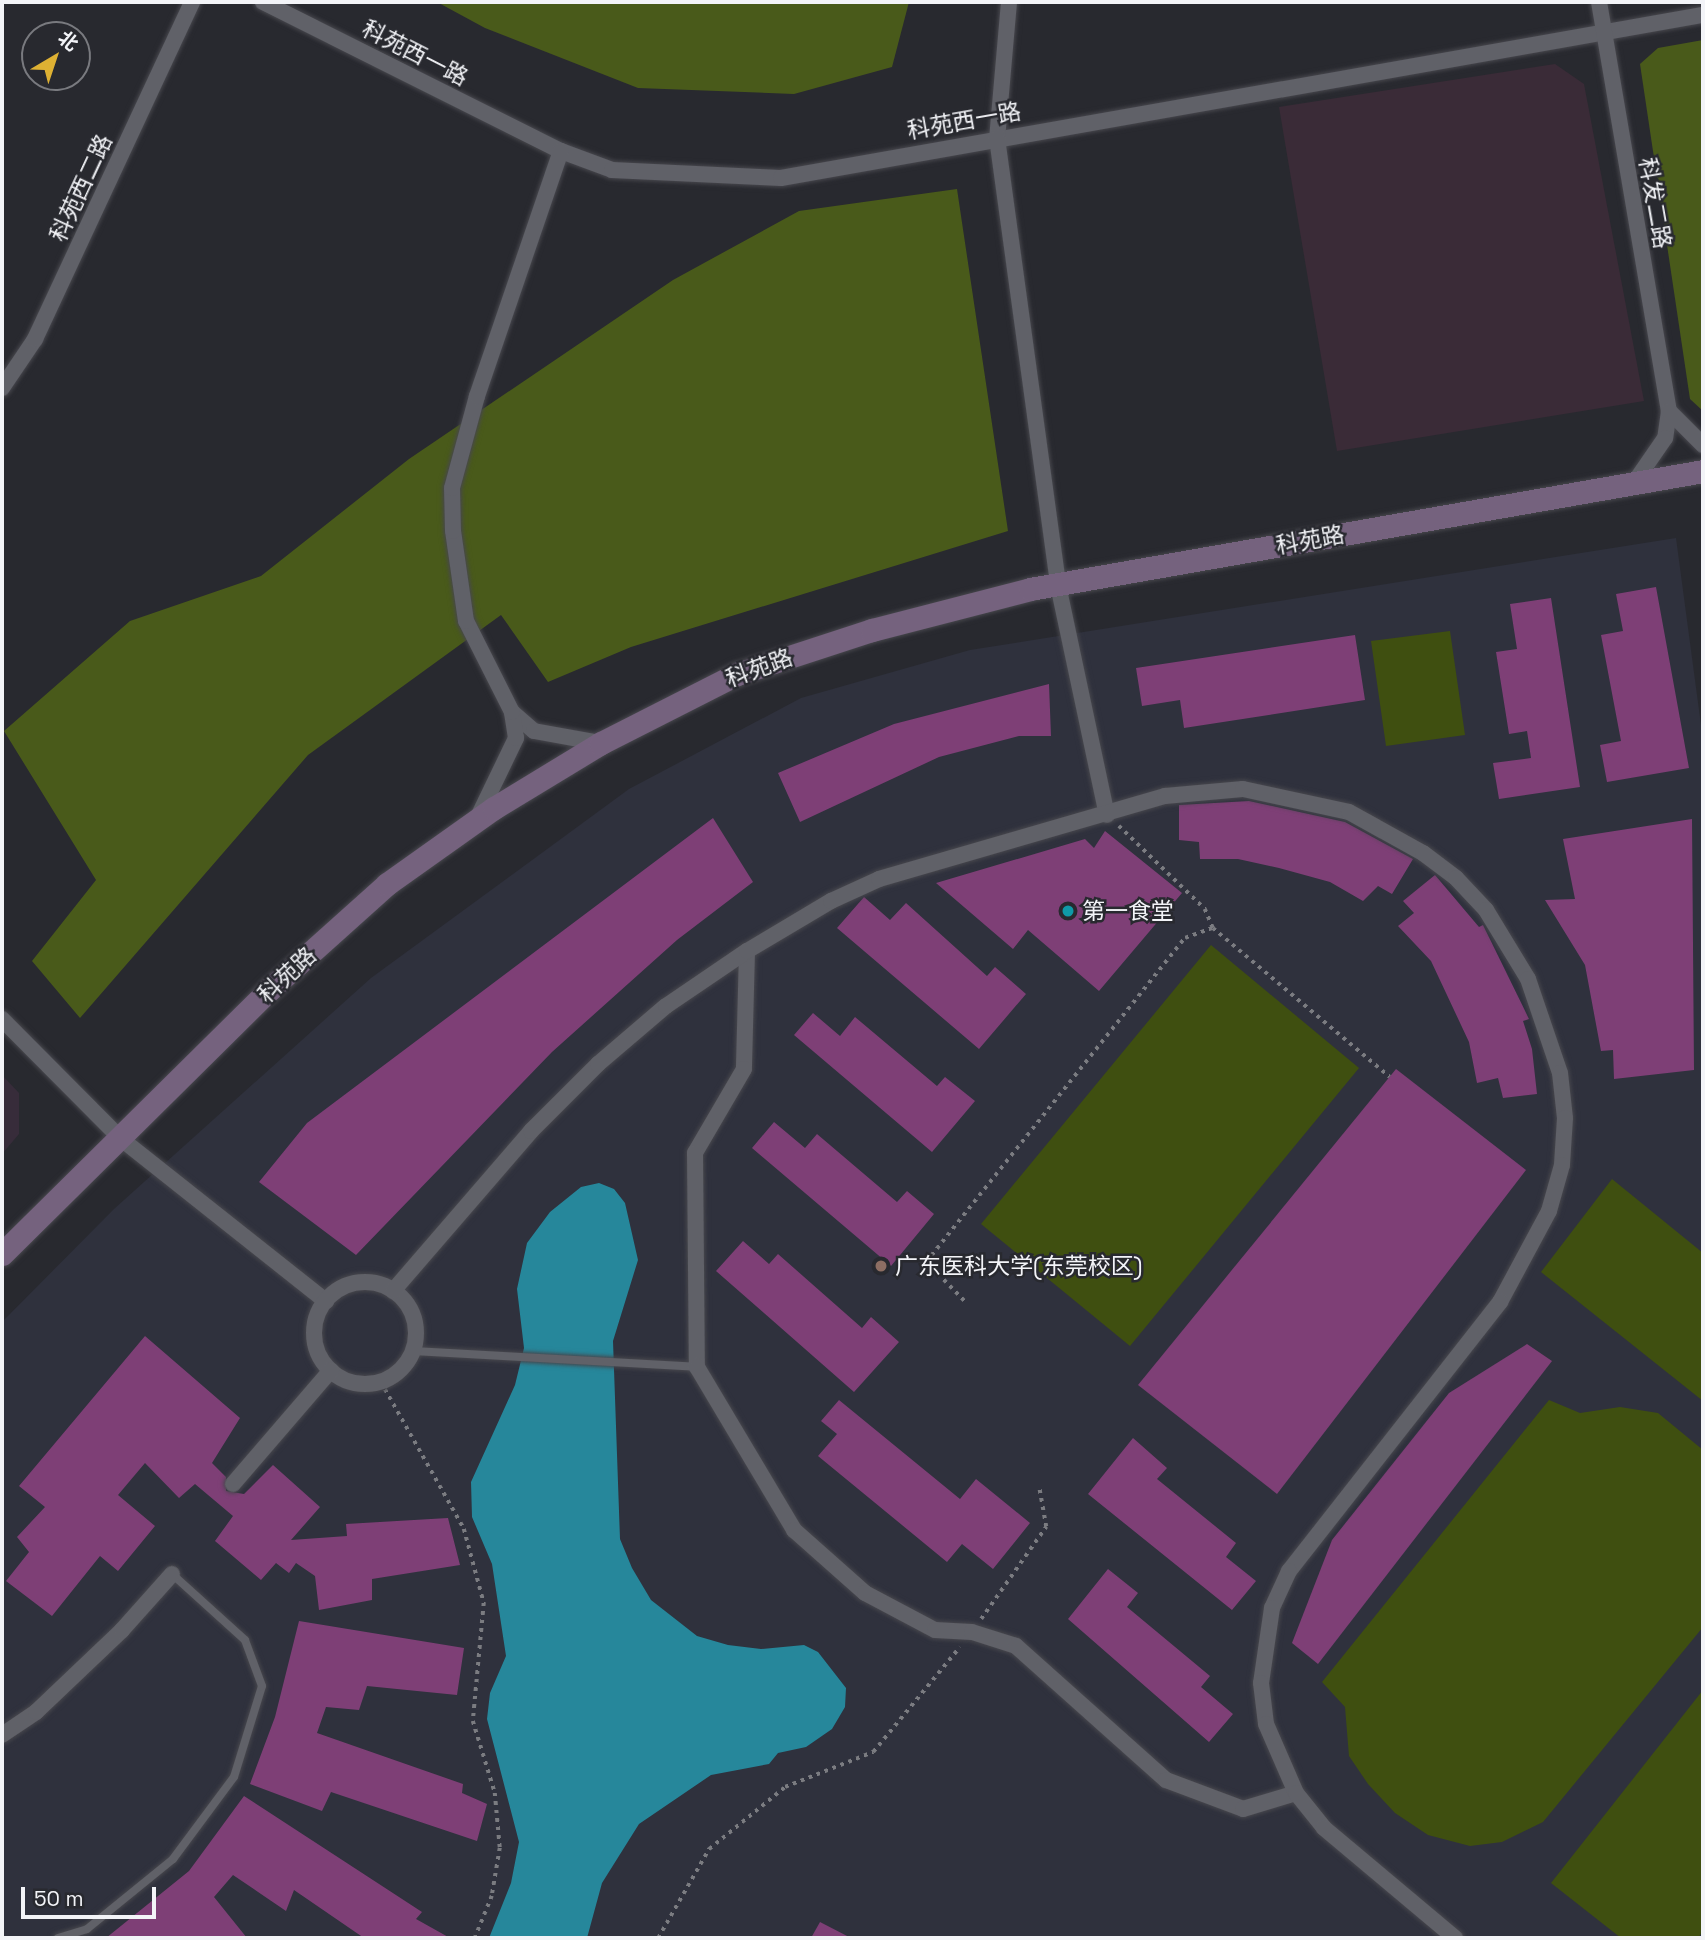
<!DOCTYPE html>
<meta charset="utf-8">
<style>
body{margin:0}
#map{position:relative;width:1705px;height:1940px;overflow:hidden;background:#28292f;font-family:"Space Grotesk","Noto Sans SC",sans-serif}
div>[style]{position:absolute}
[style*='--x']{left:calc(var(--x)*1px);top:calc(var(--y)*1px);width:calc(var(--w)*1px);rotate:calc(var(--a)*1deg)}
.commercial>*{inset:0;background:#372c3a}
.industrial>*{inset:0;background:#3a2b37}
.built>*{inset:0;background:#2f313d}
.green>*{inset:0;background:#3f4f10}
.forest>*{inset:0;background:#495a1a}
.water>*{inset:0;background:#26879b}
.building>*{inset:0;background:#7e3f76}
.path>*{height:3.5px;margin-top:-1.75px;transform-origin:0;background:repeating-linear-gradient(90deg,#7b7c81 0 3.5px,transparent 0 8.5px)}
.roads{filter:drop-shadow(0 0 2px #47474d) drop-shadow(0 0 2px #47474d)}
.lane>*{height:8px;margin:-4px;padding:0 4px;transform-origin:4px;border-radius:4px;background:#606168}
.street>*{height:16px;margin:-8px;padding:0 8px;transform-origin:8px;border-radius:8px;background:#606168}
.street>.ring{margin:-8px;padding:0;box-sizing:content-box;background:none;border:16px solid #606168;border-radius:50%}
.secondary>*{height:23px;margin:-11.5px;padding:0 11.5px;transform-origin:11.5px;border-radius:11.5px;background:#75627e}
.dots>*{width:19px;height:19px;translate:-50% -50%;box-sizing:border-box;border:4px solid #28292f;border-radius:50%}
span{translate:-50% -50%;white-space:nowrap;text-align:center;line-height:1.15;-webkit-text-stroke:5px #28292f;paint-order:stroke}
.street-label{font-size:23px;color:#f3f4f8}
.poi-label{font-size:23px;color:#f3f4f8}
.left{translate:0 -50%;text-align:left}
.frame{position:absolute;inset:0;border:4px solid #f3f4f8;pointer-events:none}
.north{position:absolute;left:21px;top:21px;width:70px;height:70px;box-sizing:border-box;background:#28292f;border:2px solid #797a7f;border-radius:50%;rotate:39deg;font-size:19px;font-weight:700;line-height:28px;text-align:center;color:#f3f4f8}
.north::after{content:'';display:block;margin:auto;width:24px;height:32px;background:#deb133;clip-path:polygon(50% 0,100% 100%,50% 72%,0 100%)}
.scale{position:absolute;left:21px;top:1887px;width:135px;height:32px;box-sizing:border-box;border:4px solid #f3f4f8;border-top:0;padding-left:9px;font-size:21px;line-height:24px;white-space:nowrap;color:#f3f4f8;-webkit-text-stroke:5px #28292f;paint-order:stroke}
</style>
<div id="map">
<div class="commercial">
<i style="clip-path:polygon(2px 1075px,19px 1093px,19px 1134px,2px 1154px)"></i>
</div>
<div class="industrial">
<i style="clip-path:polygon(1555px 64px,1584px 84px,1644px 401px,1337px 451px,1279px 107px)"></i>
</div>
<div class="built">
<i style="clip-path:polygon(1676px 538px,1703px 740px,1703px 1938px,2px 1938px,2px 1322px,114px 1209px,371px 978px,629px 789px,801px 698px,970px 650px)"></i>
</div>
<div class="green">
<i style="clip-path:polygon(1450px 631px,1465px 735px,1386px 746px,1371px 641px)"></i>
<i style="clip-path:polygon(1211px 945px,1359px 1068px,1130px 1346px,981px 1224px)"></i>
<i style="clip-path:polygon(1612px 1179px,1703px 1253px,1703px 1401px,1541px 1272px)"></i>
<i style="clip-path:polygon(1549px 1400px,1580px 1413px,1620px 1407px,1658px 1413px,1703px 1450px,1703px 1627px,1543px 1822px,1502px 1842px,1470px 1846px,1428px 1835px,1395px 1813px,1368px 1784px,1349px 1756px,1345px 1707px,1322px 1682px)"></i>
<i style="clip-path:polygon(1703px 1690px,1703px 1931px,1698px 1938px,1621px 1938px,1551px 1883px)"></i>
</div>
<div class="forest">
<i style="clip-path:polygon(437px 2px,909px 2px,892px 67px,794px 94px,638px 88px,485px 28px)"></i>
<i style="clip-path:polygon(1703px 40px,1703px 411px,1690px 399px,1640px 64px,1658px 48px)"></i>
<i style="clip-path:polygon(957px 189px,1008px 531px,631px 647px,548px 682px,501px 615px,308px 755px,80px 1018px,32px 961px,96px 880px,4px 731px,130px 621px,261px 576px,409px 459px,673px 280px,799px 211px)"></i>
</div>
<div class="water">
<i style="clip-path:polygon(599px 1183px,614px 1189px,625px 1203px,638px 1260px,613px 1341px,620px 1539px,632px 1568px,651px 1600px,697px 1636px,728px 1645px,761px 1649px,804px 1645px,818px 1652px,846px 1688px,845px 1707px,832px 1729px,806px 1747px,778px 1753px,769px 1764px,711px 1775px,639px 1824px,602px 1883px,587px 1938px,489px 1938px,511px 1883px,519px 1842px,487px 1719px,490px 1693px,506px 1656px,492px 1564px,472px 1517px,471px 1482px,515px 1385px,524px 1348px,517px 1289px,527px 1243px,550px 1212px,581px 1187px)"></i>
</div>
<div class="building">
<i style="clip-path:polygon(1656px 587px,1689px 768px,1607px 782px,1600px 745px,1621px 741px,1601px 635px,1623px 631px,1616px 594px)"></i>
<i style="clip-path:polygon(1551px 598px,1580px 787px,1499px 799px,1493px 763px,1531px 758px,1527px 731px,1509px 734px,1496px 652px,1517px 649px,1510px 604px)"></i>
<i style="clip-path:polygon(1355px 635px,1365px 700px,1184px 728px,1180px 700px,1142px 706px,1136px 668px)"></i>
<i style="clip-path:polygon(1049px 684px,1051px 736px,1019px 736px,939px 757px,800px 822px,778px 773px,894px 724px)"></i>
<i style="clip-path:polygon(1249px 801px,1345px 822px,1413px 859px,1392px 894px,1378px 886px,1363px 901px,1330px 882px,1279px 868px,1238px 859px,1200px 859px,1199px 842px,1179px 840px,1179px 805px)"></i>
<i style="clip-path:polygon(713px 818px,753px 882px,677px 940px,552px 1052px,356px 1255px,259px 1182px,307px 1123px)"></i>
<i style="clip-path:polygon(1692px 819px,1694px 1070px,1614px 1079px,1613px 1050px,1601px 1051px,1585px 965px,1545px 900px,1575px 899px,1563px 839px)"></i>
<i style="clip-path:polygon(1105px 831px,1182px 893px,1099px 991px,1028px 930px,1013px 949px,936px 883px,1085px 839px,1094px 848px)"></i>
<i style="clip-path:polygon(1435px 875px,1479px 927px,1483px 925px,1529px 1019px,1523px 1021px,1532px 1049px,1537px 1094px,1503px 1098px,1498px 1078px,1477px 1083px,1469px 1042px,1431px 961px,1398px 926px,1414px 913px,1403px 901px)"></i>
<i style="clip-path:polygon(864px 897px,890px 920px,906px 903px,987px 976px,995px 967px,1026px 994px,979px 1049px,837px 928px)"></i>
<i style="clip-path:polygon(813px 1013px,840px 1036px,855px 1017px,937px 1086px,945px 1077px,975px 1101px,932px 1152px,794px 1035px)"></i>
<i style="clip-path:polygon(1396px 1069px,1526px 1170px,1277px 1494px,1138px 1385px)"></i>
<i style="clip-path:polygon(774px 1122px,805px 1148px,817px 1134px,897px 1202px,907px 1191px,934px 1214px,891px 1266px,752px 1148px)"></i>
<i style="clip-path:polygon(743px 1241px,769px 1264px,778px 1254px,862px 1328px,871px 1317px,899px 1342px,854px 1392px,716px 1271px)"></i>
<i style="clip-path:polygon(145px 1336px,240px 1418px,212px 1463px,226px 1477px,226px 1491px,244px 1494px,273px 1465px,320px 1507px,291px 1540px,347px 1536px,346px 1524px,448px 1518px,460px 1565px,372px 1579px,372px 1600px,319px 1610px,315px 1576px,296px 1563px,289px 1573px,276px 1563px,261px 1580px,215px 1541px,233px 1516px,195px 1484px,179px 1498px,145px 1463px,118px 1495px,155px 1526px,118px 1571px,100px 1556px,52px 1616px,6px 1581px,29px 1552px,17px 1537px,45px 1507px,19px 1486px)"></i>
<i style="clip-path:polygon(1527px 1344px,1552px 1361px,1318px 1664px,1292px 1643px,1332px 1540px,1449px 1393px)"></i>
<i style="clip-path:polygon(839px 1400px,960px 1499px,976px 1479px,1030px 1523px,993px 1569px,962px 1544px,947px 1562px,818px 1456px,837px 1434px,821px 1421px)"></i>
<i style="clip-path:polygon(1133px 1438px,1167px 1468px,1157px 1479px,1236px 1543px,1226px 1557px,1256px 1581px,1232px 1610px,1088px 1494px)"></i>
<i style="clip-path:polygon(1108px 1569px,1138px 1593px,1127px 1607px,1210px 1676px,1201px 1687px,1233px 1714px,1209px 1742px,1068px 1619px)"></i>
<i style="clip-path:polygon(299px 1621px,464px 1648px,457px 1695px,367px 1686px,359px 1710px,326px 1707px,317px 1733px,463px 1784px,462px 1793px,487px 1804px,477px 1841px,331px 1792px,322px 1811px,250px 1784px,275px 1717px)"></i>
<i style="clip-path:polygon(244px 1796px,422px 1912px,416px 1919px,450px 1938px,364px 1938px,294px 1890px,286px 1911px,233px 1875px,214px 1897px,247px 1938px,106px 1938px,189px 1871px)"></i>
<i style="clip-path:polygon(820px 1922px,851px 1938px,811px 1938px)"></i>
</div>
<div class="path">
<i style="--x:1119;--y:826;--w:120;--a:44"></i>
<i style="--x:1205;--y:909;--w:21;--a:67"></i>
<i style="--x:1213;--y:928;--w:231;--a:40.1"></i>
<i style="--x:964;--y:1301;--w:54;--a:-134.3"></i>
<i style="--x:926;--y:1262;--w:415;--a:-51.4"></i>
<i style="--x:1185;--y:938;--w:30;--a:-20"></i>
<i style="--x:381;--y:1382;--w:169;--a:60.5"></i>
<i style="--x:464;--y:1529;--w:77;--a:74.9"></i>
<i style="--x:484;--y:1603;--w:119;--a:95.3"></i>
<i style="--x:473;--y:1721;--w:75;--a:73"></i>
<i style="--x:495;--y:1793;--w:55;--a:84.8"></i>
<i style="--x:500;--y:1848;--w:49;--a:99.5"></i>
<i style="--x:492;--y:1896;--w:45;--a:112"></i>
<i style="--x:981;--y:1619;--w:113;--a:-54.8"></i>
<i style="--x:1046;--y:1527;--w:40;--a:-100"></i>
<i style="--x:658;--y:1938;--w:103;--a:-60.2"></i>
<i style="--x:709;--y:1849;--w:98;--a:-39.2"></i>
<i style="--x:785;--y:1787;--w:95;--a:-21.7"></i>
<i style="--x:873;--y:1752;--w:136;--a:-50.4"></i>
</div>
<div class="roads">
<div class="lane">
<i style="--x:413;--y:1351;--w:284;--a:3.2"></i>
<i style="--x:58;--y:1938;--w:30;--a:-17"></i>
<i style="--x:87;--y:1929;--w:111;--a:-39.1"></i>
<i style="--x:173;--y:1859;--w:102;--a:-53.4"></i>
<i style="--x:234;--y:1777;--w:95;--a:-72.9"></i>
<i style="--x:262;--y:1686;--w:49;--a:-110.3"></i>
<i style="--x:245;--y:1640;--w:98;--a:-137.9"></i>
</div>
<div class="street">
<i style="--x:263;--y:2;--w:333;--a:26.6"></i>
<i style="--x:561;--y:151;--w:54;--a:20.4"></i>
<i style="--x:612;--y:170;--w:169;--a:2.7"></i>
<i style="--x:781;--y:178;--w:936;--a:-10.03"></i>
<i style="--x:1009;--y:2;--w:137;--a:95"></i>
<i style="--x:997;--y:138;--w:451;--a:82.2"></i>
<i style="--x:1058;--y:585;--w:235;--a:78"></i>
<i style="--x:1599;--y:2;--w:415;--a:80.3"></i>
<i style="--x:1669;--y:411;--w:27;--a:98"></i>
<i style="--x:1665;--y:438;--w:55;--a:124.6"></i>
<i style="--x:2;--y:388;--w:59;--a:-56"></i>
<i style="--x:35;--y:339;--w:372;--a:-65"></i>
<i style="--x:1669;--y:411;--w:48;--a:45"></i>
<i style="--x:512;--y:712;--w:29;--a:41"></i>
<i style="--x:534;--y:731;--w:68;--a:10.2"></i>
<i style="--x:478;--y:817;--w:88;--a:-64.3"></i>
<i style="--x:516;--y:738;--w:26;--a:-99"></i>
<i style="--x:512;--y:712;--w:102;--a:-116.8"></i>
<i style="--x:466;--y:621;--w:91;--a:-98.2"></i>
<i style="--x:453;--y:531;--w:43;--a:-91.3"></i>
<i style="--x:452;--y:488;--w:95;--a:-74.8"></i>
<i style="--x:477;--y:396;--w:259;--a:-71.1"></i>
<i style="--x:747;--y:951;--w:118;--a:91.5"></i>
<i style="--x:744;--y:1069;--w:97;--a:120.3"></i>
<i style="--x:695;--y:1153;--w:214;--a:89.5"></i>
<i style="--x:697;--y:1367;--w:190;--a:59.2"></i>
<i style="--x:794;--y:1530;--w:95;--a:41.6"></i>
<i style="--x:865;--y:1593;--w:79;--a:27.9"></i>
<i style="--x:935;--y:1630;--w:37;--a:3"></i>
<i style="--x:972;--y:1632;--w:46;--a:17.7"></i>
<i style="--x:1016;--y:1646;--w:201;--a:41.8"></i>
<i style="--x:1166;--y:1780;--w:82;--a:20.6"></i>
<i style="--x:1243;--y:1809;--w:55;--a:-16.8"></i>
<i style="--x:2;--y:1019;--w:168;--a:45.2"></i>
<i style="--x:120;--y:1138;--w:263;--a:38.4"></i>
<i class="ring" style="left:314px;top:1282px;width:86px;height:86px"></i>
<i style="--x:393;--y:1291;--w:211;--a:-49.2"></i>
<i style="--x:531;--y:1131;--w:95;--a:-45"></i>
<i style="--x:598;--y:1064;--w:89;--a:-40.5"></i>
<i style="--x:666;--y:1006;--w:98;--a:-34.2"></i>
<i style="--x:747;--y:951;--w:98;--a:-30.8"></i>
<i style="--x:831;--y:901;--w:53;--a:-24.6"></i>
<i style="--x:879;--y:879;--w:298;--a:-16.2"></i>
<i style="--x:1165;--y:796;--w:78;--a:-5.1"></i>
<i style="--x:1243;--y:789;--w:108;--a:12.2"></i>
<i style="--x:1349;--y:812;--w:85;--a:29"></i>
<i style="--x:1423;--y:853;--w:41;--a:37.1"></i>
<i style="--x:1456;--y:878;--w:44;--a:46.8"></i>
<i style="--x:1486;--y:910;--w:81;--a:58.7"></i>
<i style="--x:1528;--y:979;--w:99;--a:71.2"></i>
<i style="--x:1560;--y:1073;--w:45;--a:83.7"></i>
<i style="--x:1565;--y:1118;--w:47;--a:93.7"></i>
<i style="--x:1562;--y:1165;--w:48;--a:105.8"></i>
<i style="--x:1549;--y:1211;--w:103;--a:118.3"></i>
<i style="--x:1500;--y:1302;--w:342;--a:128.1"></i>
<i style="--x:1289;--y:1571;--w:41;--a:114.7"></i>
<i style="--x:1272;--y:1608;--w:76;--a:98.3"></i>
<i style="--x:1261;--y:1683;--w:41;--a:83"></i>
<i style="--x:1266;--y:1724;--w:75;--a:66.5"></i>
<i style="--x:1296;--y:1793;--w:45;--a:51.3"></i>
<i style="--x:1324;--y:1828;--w:171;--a:40"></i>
<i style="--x:233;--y:1484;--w:150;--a:-49.3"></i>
<i style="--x:2;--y:1735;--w:41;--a:-34.1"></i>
<i style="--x:36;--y:1712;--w:119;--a:-43.6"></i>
<i style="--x:122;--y:1630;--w:75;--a:-48.2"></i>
</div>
<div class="secondary">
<i style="--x:2;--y:1254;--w:377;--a:-44.7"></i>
<i style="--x:270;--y:989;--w:157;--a:-41.9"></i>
<i style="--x:387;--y:884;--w:131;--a:-35.4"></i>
<i style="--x:494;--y:808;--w:125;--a:-31.3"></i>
<i style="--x:601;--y:743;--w:153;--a:-26.9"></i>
<i style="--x:737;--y:674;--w:142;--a:-18.1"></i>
<i style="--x:872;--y:630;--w:163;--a:-14.5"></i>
<i style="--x:1030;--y:589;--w:683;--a:-9.94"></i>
</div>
</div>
<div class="dots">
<i style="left:1068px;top:911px;background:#0f9aa8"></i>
<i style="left:881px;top:1266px;background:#8d6e63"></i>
</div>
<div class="street-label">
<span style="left:415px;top:53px;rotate:27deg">科苑西一路</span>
<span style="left:964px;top:121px;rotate:-10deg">科苑西一路</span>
<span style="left:81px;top:188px;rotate:-65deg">科苑西二路</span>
<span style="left:1655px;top:203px;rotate:80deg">科发二路</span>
<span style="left:1310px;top:540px;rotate:-10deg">科苑路</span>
<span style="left:759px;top:668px;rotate:-20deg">科苑路</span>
<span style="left:287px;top:975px;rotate:-43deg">科苑路</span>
</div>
<div class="poi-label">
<span class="left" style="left:1082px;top:911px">第一食堂</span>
<span class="left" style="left:895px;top:1266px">广东医科大学(东莞校区)</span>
</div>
<div class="frame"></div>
<div class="north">北</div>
<div class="scale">50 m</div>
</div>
